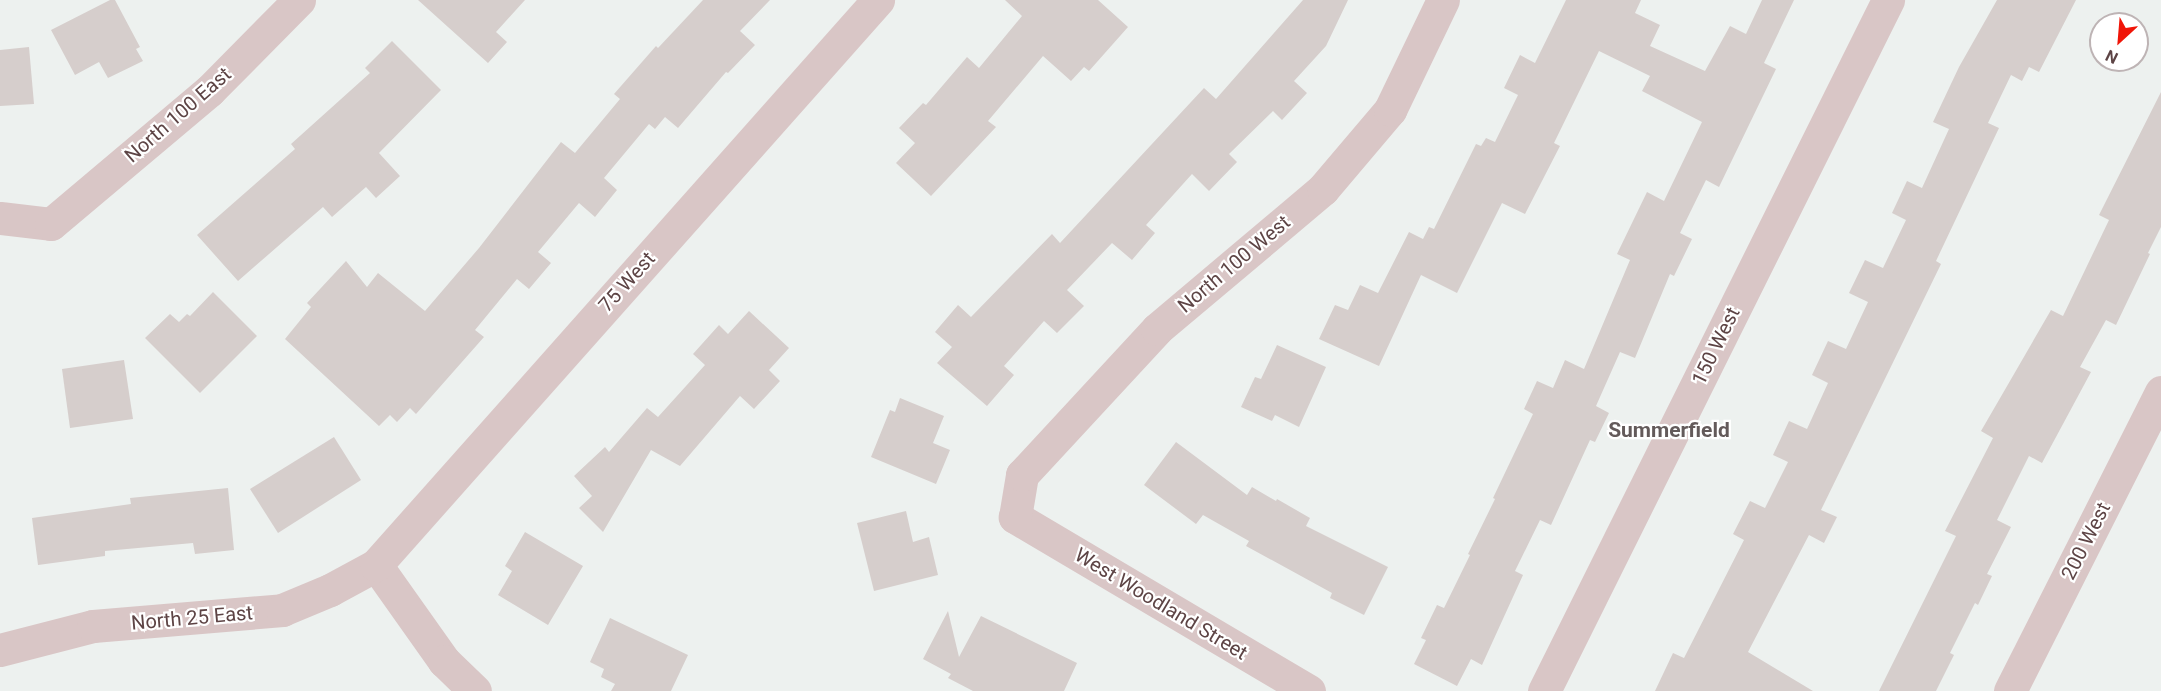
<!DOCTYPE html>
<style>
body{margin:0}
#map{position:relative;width:2161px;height:691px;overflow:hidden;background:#edf1ef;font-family:Roboto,sans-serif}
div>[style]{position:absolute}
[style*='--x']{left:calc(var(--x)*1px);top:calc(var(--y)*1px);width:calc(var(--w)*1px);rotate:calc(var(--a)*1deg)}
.building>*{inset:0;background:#d6cecc}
.minor>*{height:33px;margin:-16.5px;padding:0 16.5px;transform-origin:16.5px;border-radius:16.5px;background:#d9c6c6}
span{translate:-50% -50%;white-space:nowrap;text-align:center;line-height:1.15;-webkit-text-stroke:4.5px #fff;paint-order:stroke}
.street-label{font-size:20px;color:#5d4445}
.neighbourhood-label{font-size:21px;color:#635a5a;font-weight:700}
.north{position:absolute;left:2089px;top:12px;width:60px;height:60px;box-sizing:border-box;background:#fff;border:2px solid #beb4b5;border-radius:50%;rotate:206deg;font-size:16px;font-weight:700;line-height:24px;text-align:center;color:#5d4445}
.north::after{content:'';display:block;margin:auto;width:21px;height:27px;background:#f01508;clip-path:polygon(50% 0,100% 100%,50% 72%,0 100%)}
</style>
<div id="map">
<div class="building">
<i style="clip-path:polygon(110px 0,115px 0,140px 47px,136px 49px,143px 61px,108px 78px,99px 62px,75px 75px,51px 30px)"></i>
<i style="clip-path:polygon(418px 0,525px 0,496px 32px,507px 42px,488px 63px)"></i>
<i style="clip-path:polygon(703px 0,770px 0,740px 31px,755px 45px,728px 73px,726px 72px,678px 128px,665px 117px,655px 129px,649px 124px,604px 178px,617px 190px,595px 217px,579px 203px,538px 252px,551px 263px,529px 289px,517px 279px,475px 330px,484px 337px,416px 414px,410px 408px,397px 422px,390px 415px,379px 426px,285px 339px,311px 307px,307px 303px,346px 261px,367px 287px,378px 273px,425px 311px,479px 248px,561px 142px,575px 153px,620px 99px,614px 94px,656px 46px,658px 48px)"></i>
<i style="clip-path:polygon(1005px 0,1098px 0,1128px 27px,1089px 71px,1084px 67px,1071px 81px,1043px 56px,988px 121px,996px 127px,931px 196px,896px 163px,915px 143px,899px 128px,923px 103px,926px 105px,967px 57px,979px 68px,1022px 16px)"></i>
<i style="clip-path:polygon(1303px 0,1348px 0,1326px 46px,1294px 81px,1307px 93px,1282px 120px,1273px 111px,1229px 154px,1237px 162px,1209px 191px,1192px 174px,1146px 225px,1155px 233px,1132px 260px,1112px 243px,1067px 290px,1084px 306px,1057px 333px,1044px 321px,1004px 366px,1014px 375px,987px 406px,937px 363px,952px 347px,935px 332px,958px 305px,971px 317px,1052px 234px,1060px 243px,1204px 88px,1216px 99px)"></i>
<i style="clip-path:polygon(1566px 0,1641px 0,1635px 13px,1660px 25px,1650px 46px,1705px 71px,1730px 26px,1746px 34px,1762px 0,1794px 0,1764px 63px,1776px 69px,1719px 187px,1706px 180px,1680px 233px,1692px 239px,1674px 276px,1670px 274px,1635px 358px,1620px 352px,1596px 406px,1609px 413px,1595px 442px,1590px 440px,1551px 525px,1540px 520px,1515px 571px,1523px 575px,1482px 665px,1471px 659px,1457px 686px,1414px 664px,1426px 640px,1421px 638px,1437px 605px,1444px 608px,1470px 555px,1468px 554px,1495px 499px,1493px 498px,1533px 414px,1524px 409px,1537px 381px,1553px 388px,1565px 360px,1584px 369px,1630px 260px,1617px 254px,1647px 192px,1664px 201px,1702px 122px,1642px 91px,1650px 76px,1599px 51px,1554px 143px,1560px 146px,1525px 214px,1502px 203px,1457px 293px,1421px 275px,1379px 366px,1319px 339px,1335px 305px,1348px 310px,1360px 285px,1378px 293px,1409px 232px,1423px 239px,1429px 227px,1434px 229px,1476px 144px,1481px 146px,1486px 138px,1495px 142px,1518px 95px,1504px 88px,1520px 55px,1535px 63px)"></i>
<i style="clip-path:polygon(1997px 0,2076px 0,2039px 72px,2029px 67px,2022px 81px,2011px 75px,1988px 123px,1999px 128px,1936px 261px,1941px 264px,1821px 510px,1837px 517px,1824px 543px,1809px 535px,1748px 652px,1813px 691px,1655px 691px,1673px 653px,1684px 658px,1744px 540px,1733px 534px,1750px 501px,1765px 508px,1788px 462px,1773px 455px,1789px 421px,1807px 429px,1828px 383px,1812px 375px,1828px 341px,1846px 349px,1868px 302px,1849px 293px,1865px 260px,1883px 268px,1906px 220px,1892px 213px,1907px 181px,1922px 188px,1949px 129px,1933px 122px,1959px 67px)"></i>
<i style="clip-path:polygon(392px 41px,441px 90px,379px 153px,400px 176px,376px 198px,366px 187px,332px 217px,323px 207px,238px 281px,197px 235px,295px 149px,291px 144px,370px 73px,365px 68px)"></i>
<i style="clip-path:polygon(29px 47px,34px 104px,0 106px,0 50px)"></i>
<i style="clip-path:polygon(2161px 92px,2161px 227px,2148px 253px,2150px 254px,2116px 325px,2106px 320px,2080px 367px,2091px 372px,2042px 463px,2029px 456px,1997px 520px,2011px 527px,1987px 574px,1992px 576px,1978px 605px,1975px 603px,1950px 653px,1954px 655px,1936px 691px,1879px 691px,1956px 536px,1945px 531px,1993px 438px,1981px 431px,2051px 310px,2063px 316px,2109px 220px,2099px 215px)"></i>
<i style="clip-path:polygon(213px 292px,257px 336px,200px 393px,145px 338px,170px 314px,179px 322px,187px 314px,190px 316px)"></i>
<i style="clip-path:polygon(749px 311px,789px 348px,769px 370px,780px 381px,754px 409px,740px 396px,680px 466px,651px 450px,603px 532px,579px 508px,592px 496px,574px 476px,605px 447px,609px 452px,647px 408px,658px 417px,705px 365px,693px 354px,719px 325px,728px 334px)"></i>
<i style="clip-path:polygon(1277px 345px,1326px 367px,1299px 427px,1275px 415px,1272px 421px,1241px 407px,1255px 377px,1261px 379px)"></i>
<i style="clip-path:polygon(124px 360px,133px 419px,70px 428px,62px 369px)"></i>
<i style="clip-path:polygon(900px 398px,944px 416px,933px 443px,950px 450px,936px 484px,871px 457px,890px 410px,895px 412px)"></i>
<i style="clip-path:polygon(334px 437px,361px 480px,278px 533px,250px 489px)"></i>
<i style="clip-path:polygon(1176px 442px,1247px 495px,1252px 487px,1276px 501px,1277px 499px,1310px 518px,1306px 526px,1388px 567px,1364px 615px,1330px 598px,1332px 593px,1246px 546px,1249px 541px,1203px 515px,1196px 524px,1144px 485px)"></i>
<i style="clip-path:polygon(228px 488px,234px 550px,195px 554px,193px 543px,105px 551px,105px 556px,38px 565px,32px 518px,131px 504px,130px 498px)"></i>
<i style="clip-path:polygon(906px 511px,913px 542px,929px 537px,938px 575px,874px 591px,857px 523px)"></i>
<i style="clip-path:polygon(525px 532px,583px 566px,548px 625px,498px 595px,512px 571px,505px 566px)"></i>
<i style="clip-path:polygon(948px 611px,959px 657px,981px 616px,1077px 663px,1064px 691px,973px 691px,948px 678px,951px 674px,923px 659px)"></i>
<i style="clip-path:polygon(610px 618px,688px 655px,671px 691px,611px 691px,615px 684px,601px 677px,604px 669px,590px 662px)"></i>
</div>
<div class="minor">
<i style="--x:0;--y:218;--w:51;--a:6.7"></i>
<i style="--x:51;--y:224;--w:207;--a:-40.1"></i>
<i style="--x:209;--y:91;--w:128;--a:-45.3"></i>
<i style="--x:376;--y:565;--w:118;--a:54.7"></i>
<i style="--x:444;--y:661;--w:43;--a:44.1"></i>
<i style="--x:0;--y:650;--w:96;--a:-14.5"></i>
<i style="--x:93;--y:626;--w:190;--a:-4.8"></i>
<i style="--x:282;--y:610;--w:52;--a:-22.6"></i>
<i style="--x:330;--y:590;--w:52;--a:-28.5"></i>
<i style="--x:376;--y:565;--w:756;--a:-48.38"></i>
<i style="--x:1309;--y:691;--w:342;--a:-149.4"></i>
<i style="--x:1015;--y:517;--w:43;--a:-80.5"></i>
<i style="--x:1022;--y:475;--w:199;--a:-47.2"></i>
<i style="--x:1157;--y:329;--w:217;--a:-40.1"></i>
<i style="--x:1323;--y:189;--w:104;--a:-49.7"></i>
<i style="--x:1390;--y:110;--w:122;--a:-64.3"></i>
<i style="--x:1544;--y:691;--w:772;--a:-63.53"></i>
<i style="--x:2010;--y:691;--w:335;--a:-63.2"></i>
</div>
<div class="street-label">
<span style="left:178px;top:115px;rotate:-41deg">North 100 East</span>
<span style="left:1234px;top:264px;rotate:-40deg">North 100 West</span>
<span style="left:627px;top:282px;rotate:-48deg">75 West</span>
<span style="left:1716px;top:346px;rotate:-64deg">150 West</span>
<span style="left:2086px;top:541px;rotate:-63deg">200 West</span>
<span style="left:1161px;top:604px;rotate:31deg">West Woodland Street</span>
<span style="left:192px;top:618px;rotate:-5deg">North 25 East</span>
</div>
<div class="neighbourhood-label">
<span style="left:1669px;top:430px">Summerfield</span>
</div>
<div class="north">N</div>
</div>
